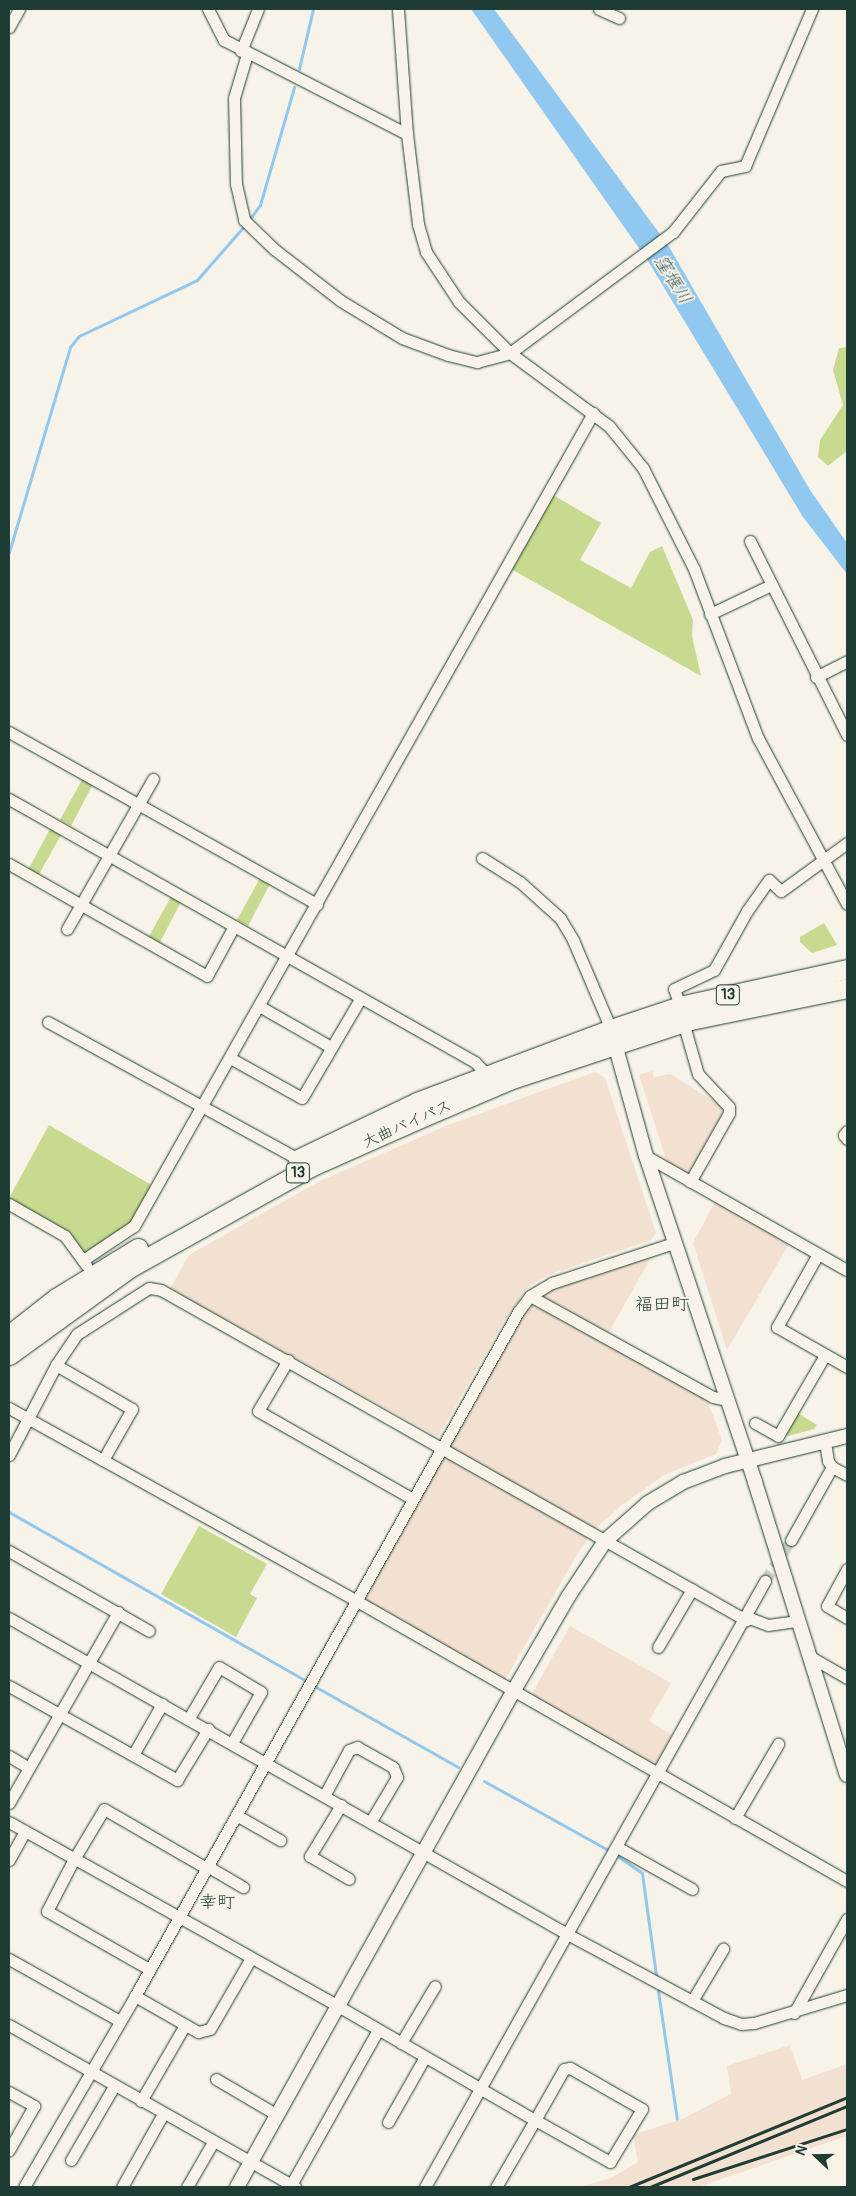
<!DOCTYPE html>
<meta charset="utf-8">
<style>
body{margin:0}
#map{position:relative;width:856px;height:2196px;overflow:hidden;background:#f7f3e8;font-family:Pangolin,"Klee One",sans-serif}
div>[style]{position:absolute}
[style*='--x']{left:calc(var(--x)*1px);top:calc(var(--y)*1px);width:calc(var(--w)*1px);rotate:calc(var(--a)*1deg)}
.built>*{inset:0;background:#f2e0d0}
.green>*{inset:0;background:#c7da8f}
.water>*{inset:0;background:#91c8f0}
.stream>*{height:3px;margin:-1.5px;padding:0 1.5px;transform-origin:1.5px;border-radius:1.5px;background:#91c8f0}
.minor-tunnel>*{height:11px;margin-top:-5.5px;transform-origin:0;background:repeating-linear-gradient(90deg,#cccfc4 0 11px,transparent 0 16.5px)}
.roads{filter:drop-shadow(0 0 1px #1f3d34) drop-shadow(0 0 1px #1f3d34)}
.minor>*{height:11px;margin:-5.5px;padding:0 5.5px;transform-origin:5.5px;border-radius:5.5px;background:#f7f3e8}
.tertiary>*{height:14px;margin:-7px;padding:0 7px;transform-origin:7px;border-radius:7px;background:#f7f3e8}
.trunk>*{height:19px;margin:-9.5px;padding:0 9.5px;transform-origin:9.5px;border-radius:9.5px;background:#f7f3e8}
.rail>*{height:3px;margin:-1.5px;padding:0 1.5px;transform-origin:1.5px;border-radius:1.5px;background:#1f3d34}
span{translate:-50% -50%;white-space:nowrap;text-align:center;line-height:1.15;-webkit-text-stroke:4px #f7f3e8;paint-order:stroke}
.shield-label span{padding:1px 4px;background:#f7f3e8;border:1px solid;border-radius:4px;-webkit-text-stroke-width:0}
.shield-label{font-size:15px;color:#1f3d34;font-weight:700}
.street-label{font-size:16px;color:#1f3d34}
.water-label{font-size:18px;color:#36595a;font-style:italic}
.neighbourhood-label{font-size:18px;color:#1f3d34}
.frame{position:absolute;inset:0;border:10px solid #1f3d34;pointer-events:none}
.north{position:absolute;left:791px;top:2131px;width:50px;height:50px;-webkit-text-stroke:4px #f7f3e8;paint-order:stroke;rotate:291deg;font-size:14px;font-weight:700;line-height:20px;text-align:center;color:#1f3d34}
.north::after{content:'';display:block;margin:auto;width:18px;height:22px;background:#1f3d34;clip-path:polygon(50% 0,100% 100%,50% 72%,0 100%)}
</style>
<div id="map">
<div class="built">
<i style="clip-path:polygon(652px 1071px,654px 1077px,670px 1074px,722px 1106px,722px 1114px,690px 1175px,667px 1162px,639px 1075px)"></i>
<i style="clip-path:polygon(595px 1072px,605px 1078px,656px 1233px,651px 1240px,548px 1275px,528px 1287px,502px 1325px,438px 1437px,170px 1289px,189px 1255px,318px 1182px,448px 1125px)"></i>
<i style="clip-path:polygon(715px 1202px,789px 1244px,727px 1350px,693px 1243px)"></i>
<i style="clip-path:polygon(653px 1254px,604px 1341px,706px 1397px,722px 1440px,716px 1454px,664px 1475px,622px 1505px,595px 1529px,578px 1553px,505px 1680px,363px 1599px,532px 1301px,547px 1291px)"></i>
<i style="clip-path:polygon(570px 1626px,671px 1683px,649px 1721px,674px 1736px,656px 1768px,530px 1697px)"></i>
<i style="clip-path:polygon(790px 2045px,802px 2080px,847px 2064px,847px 2136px,698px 2187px,580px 2187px,611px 2178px,638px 2162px,633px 2135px,682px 2119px,731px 2094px,727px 2066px)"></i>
</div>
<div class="green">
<i style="clip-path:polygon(847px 347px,847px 451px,828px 466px,818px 457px,820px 440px,843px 405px,833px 370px,839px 348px)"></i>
<i style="clip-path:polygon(553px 495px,601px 523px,580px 560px,631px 588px,650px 552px,662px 546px,693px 620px,692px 636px,701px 676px,511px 569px)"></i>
<i style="clip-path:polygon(83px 778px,93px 784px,71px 826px,60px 820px)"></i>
<i style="clip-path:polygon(50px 829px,61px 835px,38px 876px,28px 870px)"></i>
<i style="clip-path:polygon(260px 878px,270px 884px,248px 926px,237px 920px)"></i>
<i style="clip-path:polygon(171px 897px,181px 902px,159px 944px,148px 938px)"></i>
<i style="clip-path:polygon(824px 923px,837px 945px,812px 953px,800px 942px,800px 937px)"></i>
<i style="clip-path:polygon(49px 1125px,153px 1186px,132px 1224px,85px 1255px,64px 1229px,9px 1198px)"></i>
<i style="clip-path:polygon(796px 1412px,817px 1425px,814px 1429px,788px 1436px,784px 1433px)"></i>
<i style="clip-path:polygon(199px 1526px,267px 1564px,250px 1594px,257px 1598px,236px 1637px,161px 1594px)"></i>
</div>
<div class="water">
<i style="clip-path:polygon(471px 9px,494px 9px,668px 245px,810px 490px,847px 543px,847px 574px,803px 517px,648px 261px)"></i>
</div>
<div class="stream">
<i style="--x:299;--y:69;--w:62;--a:-76.9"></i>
<i style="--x:249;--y:220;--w:19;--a:-54"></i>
<i style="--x:260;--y:205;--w:123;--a:-73.9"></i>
<i style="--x:9;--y:552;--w:214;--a:-73.4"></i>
<i style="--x:70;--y:347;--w:14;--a:-51"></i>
<i style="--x:79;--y:336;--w:131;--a:-25.4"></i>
<i style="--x:197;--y:280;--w:73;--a:-48.9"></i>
<i style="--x:9;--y:1512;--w:340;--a:29.6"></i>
<i style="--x:316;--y:1687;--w:163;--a:29.4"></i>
<i style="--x:484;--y:1781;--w:142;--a:29.1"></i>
<i style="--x:619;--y:1857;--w:28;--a:35"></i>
<i style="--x:642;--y:1873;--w:103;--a:82.2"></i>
<i style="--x:658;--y:1991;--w:129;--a:81.6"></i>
</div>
<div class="minor-tunnel">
<i style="--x:765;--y:1581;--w:49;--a:-57.6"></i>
</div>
<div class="roads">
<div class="minor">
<i style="--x:208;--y:9;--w:35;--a:63"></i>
<i style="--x:224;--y:40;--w:206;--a:27.2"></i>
<i style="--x:398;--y:9;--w:125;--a:85.9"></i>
<i style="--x:407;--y:134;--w:91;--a:83"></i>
<i style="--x:418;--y:224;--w:29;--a:74"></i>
<i style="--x:426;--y:252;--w:60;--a:56.6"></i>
<i style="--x:459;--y:302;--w:72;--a:45"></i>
<i style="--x:510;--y:353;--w:123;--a:36.4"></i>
<i style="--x:609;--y:426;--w:54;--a:51"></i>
<i style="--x:643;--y:468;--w:113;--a:63.2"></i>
<i style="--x:694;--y:569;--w:181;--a:69.3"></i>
<i style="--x:758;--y:738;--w:188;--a:61.8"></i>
<i style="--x:599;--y:9;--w:22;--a:24"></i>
<i style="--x:9;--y:27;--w:21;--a:-61"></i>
<i style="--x:241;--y:51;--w:45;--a:-68"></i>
<i style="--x:247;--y:54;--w:46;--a:106.5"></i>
<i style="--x:234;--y:98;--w:86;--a:88.7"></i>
<i style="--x:236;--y:184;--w:37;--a:77"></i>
<i style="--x:244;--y:220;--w:42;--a:44"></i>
<i style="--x:274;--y:249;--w:85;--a:37.8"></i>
<i style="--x:341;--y:301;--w:71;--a:31.2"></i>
<i style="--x:402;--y:338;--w:49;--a:20.3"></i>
<i style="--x:448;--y:355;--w:30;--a:14"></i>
<i style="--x:477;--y:362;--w:34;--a:-15"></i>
<i style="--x:510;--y:353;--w:203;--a:-36.6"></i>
<i style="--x:673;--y:232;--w:78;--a:-51.8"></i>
<i style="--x:721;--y:171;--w:25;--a:-12"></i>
<i style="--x:745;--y:166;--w:171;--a:-66.9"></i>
<i style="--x:750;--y:541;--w:217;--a:63.4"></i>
<i style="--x:710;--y:614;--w:68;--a:-25.4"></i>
<i style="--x:816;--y:677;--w:35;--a:-27"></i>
<i style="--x:9;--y:732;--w:353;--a:29.2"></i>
<i style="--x:9;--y:799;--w:535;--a:29.44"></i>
<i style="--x:475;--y:1062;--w:16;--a:47"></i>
<i style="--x:482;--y:858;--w:45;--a:32.3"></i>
<i style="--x:520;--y:882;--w:54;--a:42"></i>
<i style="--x:560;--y:918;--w:26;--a:59"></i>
<i style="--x:573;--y:940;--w:97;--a:66.9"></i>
<i style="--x:9;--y:864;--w:227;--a:29.5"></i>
<i style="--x:207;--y:976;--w:57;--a:-61.6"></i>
<i style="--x:67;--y:929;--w:173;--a:-60.2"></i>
<i style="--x:259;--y:1006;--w:83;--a:29.7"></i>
<i style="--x:680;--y:1006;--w:18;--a:-109"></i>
<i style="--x:674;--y:989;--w:44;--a:-25.4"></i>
<i style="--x:714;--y:970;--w:68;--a:-60.8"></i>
<i style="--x:747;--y:911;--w:38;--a:-55"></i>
<i style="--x:769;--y:880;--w:16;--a:43"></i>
<i style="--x:781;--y:891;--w:82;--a:-36"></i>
<i style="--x:48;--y:1022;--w:285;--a:28.7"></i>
<i style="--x:683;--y:1022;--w:54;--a:73.9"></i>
<i style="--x:698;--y:1074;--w:45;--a:46.8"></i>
<i style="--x:729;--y:1107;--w:6;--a:90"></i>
<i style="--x:729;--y:1113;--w:79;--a:119.5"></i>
<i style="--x:230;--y:1058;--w:82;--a:29.1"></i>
<i style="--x:302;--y:1098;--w:115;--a:-59.6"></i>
<i style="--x:847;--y:1131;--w:5;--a:127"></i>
<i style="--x:844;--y:1135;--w:5;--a:53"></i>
<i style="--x:646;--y:1156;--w:231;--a:29.6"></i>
<i style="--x:9;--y:1204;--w:64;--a:29.7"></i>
<i style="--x:65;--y:1236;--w:36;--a:54"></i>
<i style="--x:818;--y:1254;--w:84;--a:119.3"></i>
<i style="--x:777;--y:1327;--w:81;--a:29.7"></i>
<i style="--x:83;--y:1260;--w:61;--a:-33.7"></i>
<i style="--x:134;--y:1226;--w:934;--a:-60.55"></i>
<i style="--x:530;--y:1296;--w:209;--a:28.9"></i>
<i style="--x:713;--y:1397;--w:14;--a:12"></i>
<i style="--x:288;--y:1360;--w:59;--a:120.5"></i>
<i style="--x:258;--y:1411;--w:176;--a:29.6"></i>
<i style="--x:56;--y:1365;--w:88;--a:30.1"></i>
<i style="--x:132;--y:1409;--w:59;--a:119.6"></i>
<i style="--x:9;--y:1408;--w:396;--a:29"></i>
<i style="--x:355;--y:1600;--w:567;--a:29.73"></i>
<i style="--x:755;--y:1423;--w:26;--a:29"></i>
<i style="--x:778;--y:1436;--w:94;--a:-59.9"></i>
<i style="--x:9;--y:1455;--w:102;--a:-62.4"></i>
<i style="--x:56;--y:1365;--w:37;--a:-56"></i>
<i style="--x:77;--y:1334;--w:85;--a:-32.6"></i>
<i style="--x:149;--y:1288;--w:12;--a:9"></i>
<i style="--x:161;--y:1290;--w:672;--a:29.43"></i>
<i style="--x:832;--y:1467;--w:17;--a:28"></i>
<i style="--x:791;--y:1540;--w:84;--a:-60.7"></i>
<i style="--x:832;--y:1467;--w:7;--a:-124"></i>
<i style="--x:828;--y:1461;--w:19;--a:-99"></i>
<i style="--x:9;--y:1551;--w:161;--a:29.7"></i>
<i style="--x:847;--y:1569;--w:42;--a:118.4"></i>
<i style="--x:827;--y:1606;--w:23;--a:31"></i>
<i style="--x:747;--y:1617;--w:22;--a:21"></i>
<i style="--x:768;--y:1625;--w:28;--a:-8"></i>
<i style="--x:9;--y:1618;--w:643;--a:29.51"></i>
<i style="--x:569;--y:1935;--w:176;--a:28.2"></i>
<i style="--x:724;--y:2018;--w:18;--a:19"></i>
<i style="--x:741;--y:2024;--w:13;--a:-4"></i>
<i style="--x:754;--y:2023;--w:97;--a:-16.8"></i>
<i style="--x:658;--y:1647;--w:67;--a:-59.6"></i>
<i style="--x:809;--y:1656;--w:44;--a:30.1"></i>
<i style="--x:9;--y:1686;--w:193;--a:29.2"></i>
<i style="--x:177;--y:1780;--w:60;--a:-58.7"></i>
<i style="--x:189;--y:1718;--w:59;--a:-59.5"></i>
<i style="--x:219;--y:1667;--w:49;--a:30.8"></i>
<i style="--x:261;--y:1692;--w:59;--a:119.6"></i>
<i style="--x:133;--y:1755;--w:59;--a:-60.4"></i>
<i style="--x:9;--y:1756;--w:23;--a:31"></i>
<i style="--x:324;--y:1796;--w:52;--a:-61.5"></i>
<i style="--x:349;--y:1750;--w:9;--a:-21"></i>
<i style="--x:357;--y:1747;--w:41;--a:29.1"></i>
<i style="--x:393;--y:1767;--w:11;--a:68"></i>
<i style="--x:397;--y:1777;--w:51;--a:120.6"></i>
<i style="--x:9;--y:1803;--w:220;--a:-60.3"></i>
<i style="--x:341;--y:1805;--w:60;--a:121.3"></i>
<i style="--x:310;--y:1856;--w:45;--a:30.5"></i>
<i style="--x:236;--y:1815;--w:51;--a:29.6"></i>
<i style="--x:735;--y:1818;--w:86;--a:-59.8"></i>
<i style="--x:9;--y:1822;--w:377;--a:29.2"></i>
<i style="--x:338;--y:2006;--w:165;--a:30.1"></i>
<i style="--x:481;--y:2089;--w:62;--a:29.9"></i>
<i style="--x:535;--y:2120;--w:86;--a:29.2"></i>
<i style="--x:610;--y:2162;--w:62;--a:-58.9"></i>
<i style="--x:642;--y:2109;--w:83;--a:-150.3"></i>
<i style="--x:570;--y:2068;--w:6;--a:171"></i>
<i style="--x:564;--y:2069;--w:59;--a:119.6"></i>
<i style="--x:535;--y:2120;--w:78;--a:120.2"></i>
<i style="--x:617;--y:1847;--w:86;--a:29.2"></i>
<i style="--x:9;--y:1860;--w:33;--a:-61"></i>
<i style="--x:207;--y:1866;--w:42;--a:30.3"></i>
<i style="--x:9;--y:1959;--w:127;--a:29.2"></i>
<i style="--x:149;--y:1969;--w:117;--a:-150.4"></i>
<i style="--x:47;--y:1911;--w:59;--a:-62.6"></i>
<i style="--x:74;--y:1859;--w:58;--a:-59"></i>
<i style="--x:104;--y:1809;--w:118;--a:30"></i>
<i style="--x:135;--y:1996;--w:73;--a:29.7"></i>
<i style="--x:198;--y:2032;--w:12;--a:-14"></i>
<i style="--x:210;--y:2029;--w:82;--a:-60"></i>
<i style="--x:692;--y:2001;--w:61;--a:-59.2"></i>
<i style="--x:794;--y:2013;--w:108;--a:-60.6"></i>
<i style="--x:9;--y:2025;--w:329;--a:29.5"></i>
<i style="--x:401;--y:2043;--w:66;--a:-59.2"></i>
<i style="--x:216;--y:2079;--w:71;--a:30.5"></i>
<i style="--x:9;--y:2092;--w:29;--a:29"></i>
<i style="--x:34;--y:2106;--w:51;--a:119.6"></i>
<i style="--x:141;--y:2101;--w:88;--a:-59.9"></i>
<i style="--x:388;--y:2122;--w:75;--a:-60.4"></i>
<i style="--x:71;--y:2160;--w:86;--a:-59.8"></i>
<i style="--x:291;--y:2185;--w:178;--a:-60.7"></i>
<i style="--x:24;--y:2187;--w:221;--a:-59.8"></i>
<i style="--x:135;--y:1996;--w:784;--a:-60.75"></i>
<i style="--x:518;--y:1312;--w:20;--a:-53"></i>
<i style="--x:530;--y:1296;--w:26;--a:-31"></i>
<i style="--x:552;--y:1283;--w:128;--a:-18.2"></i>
<i style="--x:122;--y:2187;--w:84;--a:-60.7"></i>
<i style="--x:187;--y:2187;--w:52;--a:-60"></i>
<i style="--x:425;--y:2187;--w:695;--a:-60.71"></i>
</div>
<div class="tertiary">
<i style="--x:613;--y:1037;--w:123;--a:74.5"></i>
<i style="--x:646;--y:1156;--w:344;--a:71.5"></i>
<i style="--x:755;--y:1482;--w:307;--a:72.6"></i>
<i style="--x:237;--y:2187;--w:567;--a:-60.86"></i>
<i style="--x:513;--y:1692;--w:110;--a:-59.9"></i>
<i style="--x:568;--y:1597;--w:67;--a:-56.5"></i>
<i style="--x:605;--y:1541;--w:57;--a:-41.5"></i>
<i style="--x:648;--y:1503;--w:41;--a:-31"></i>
<i style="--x:683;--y:1482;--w:45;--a:-20.9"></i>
<i style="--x:725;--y:1466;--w:126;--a:-13.8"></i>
</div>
<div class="trunk">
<i style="--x:298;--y:1159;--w:132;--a:-25.6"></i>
<i style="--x:417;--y:1102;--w:207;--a:-20.6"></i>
<i style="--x:611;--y:1029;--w:73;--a:-18.4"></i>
<i style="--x:680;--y:1006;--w:171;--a:-12.5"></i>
<i style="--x:9;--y:1335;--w:60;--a:-38.2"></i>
<i style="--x:56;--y:1298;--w:96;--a:-31.4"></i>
<i style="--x:9;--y:1355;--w:148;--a:-35.9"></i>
<i style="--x:129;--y:1268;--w:210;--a:-29.1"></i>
<i style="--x:312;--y:1166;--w:124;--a:-23.9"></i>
<i style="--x:425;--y:1116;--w:91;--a:-23.2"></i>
<i style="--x:509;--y:1080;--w:191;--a:-18.3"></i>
<i style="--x:690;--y:1020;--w:160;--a:-11.5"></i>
</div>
</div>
<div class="rail">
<i style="--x:693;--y:2179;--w:162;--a:-18"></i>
<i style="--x:629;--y:2187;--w:236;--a:-22.4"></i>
<i style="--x:650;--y:2187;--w:213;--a:-22.4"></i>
</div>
<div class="shield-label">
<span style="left:728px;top:995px">13</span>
<span style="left:298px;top:1173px">13</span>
</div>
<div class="street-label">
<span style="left:407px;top:1124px;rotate:-24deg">大曲バイパス</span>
</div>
<div class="water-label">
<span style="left:672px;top:280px;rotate:58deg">窪堰川</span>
</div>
<div class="neighbourhood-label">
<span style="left:662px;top:1305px">福田町</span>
<span style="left:217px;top:1903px">幸町</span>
</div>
<div class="frame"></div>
<div class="north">N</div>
</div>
